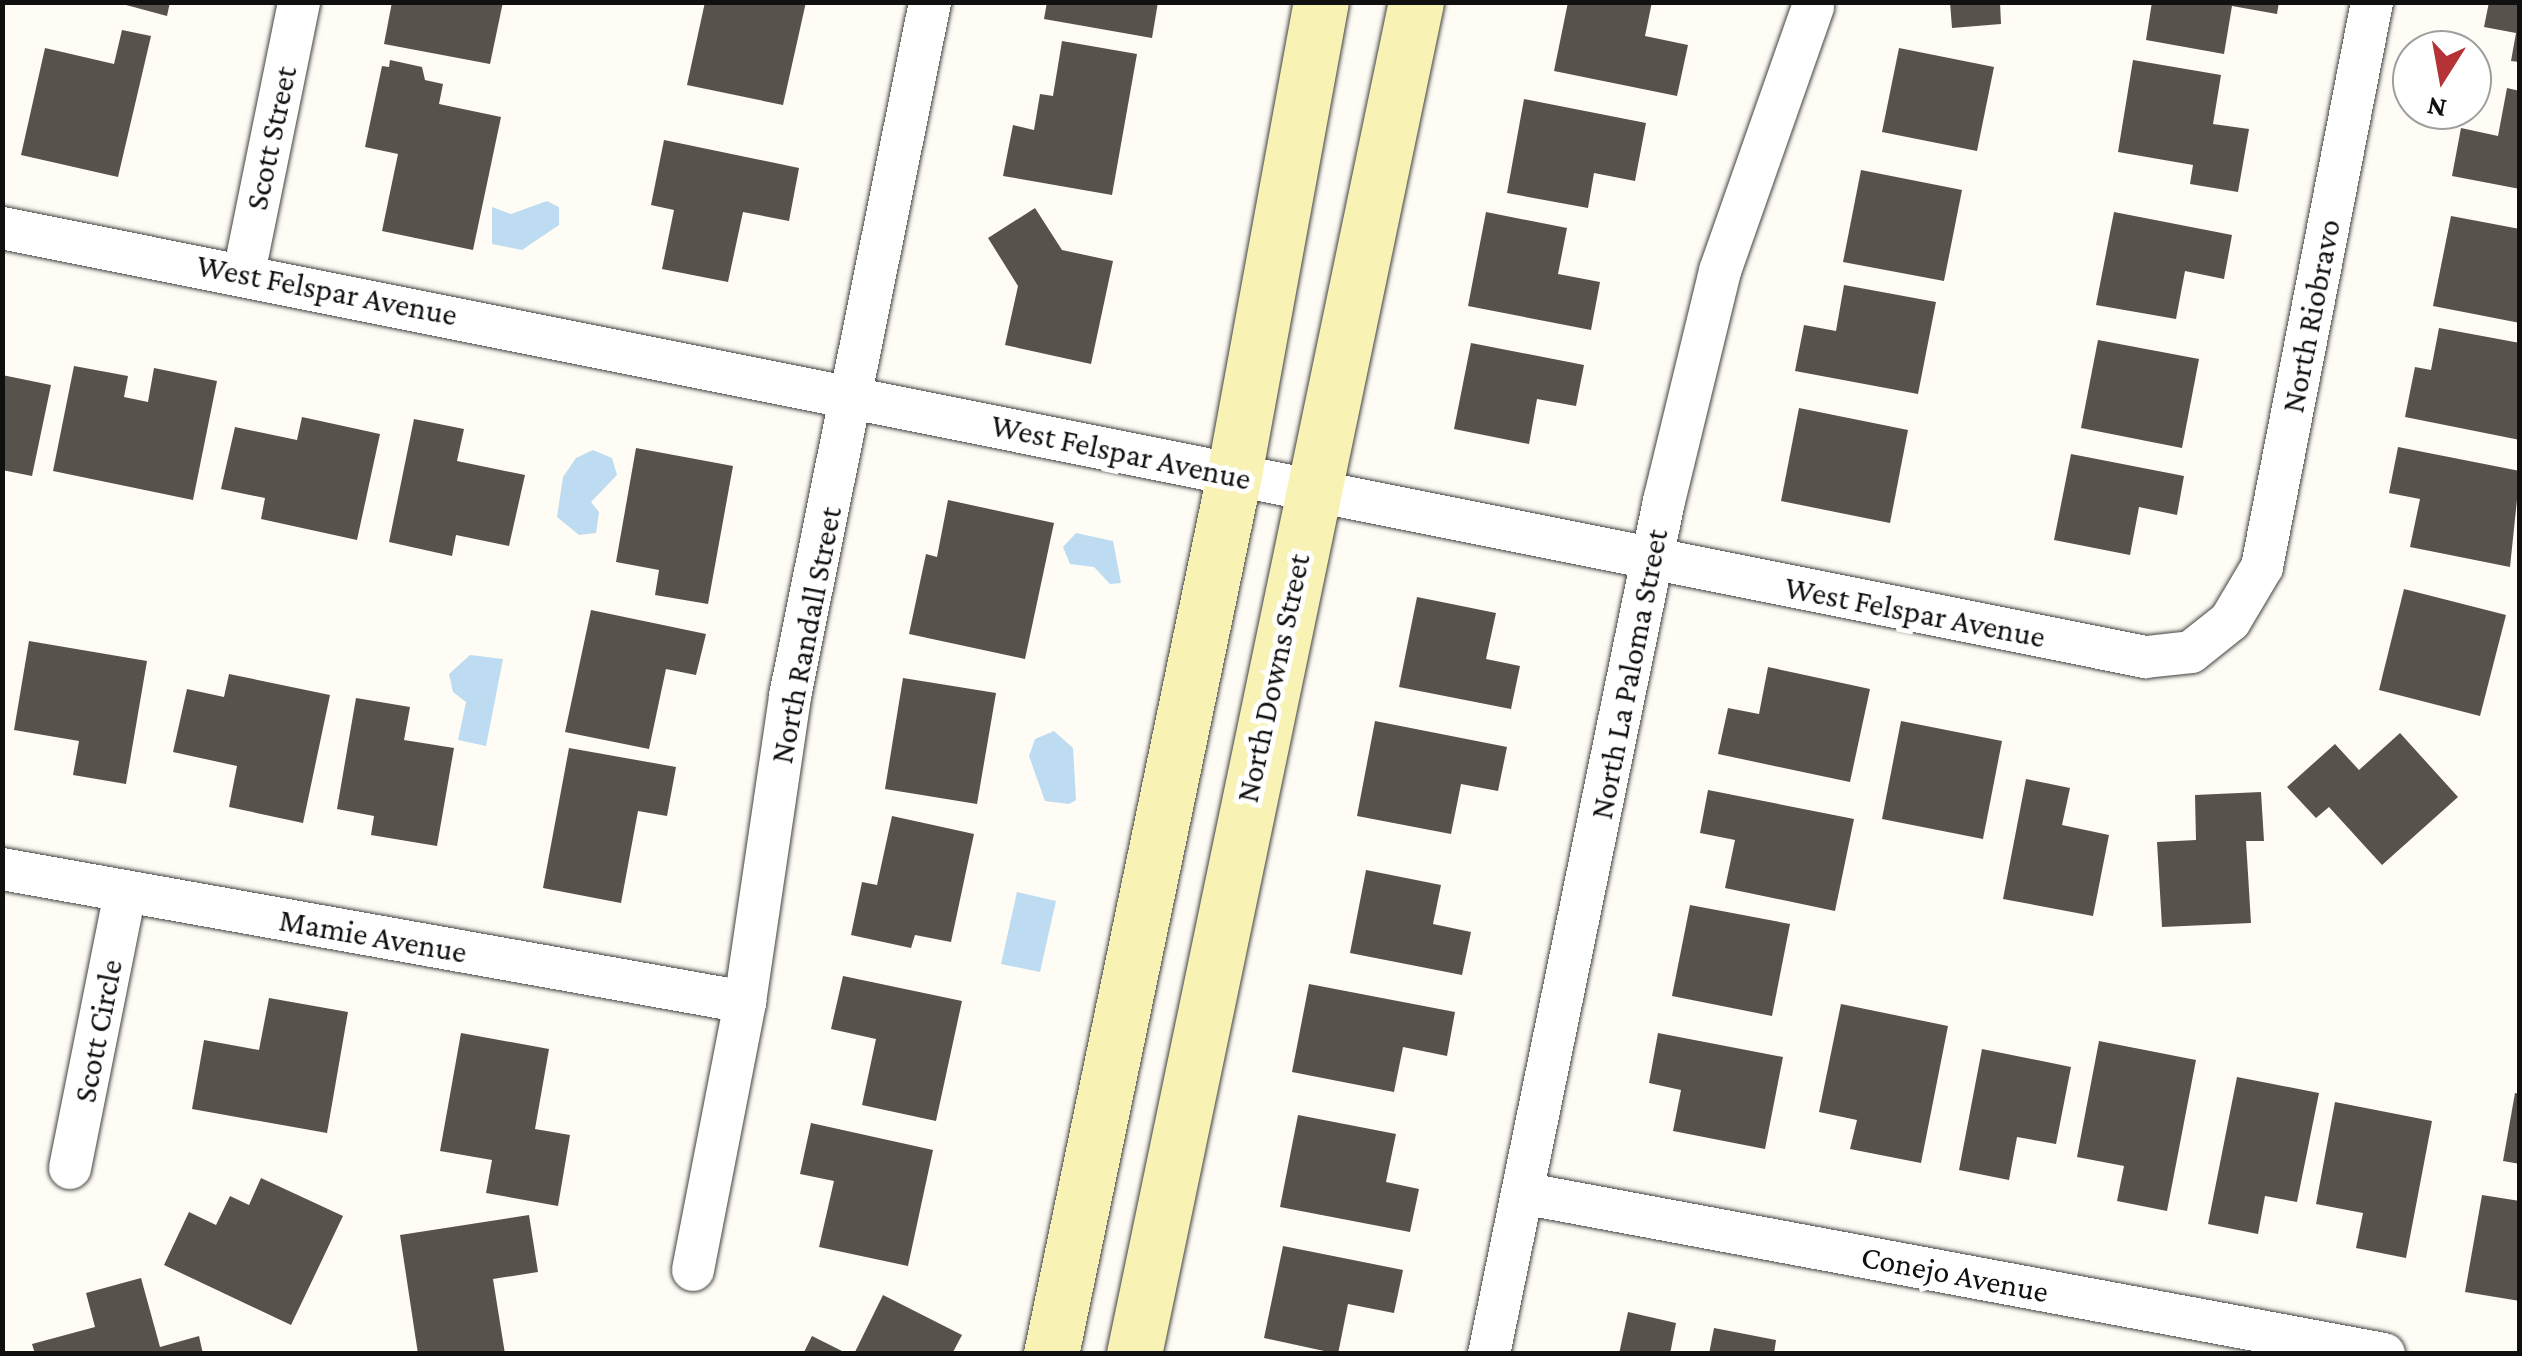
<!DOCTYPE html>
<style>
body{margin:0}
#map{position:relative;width:2522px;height:1356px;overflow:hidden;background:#fefcf4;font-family:"Crimson Pro",serif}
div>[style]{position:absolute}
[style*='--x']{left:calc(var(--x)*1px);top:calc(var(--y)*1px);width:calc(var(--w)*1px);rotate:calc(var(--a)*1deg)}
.water>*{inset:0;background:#bddcf1}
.building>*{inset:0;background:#58524d}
.roads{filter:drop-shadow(0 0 2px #434343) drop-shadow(0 0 2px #434343)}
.street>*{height:42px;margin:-21px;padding:0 21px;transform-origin:21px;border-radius:21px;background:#fff}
.secondary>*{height:55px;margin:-27.5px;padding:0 27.5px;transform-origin:27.5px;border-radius:27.5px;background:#f8f2b5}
span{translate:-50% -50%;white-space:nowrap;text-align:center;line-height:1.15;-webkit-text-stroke:10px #fff;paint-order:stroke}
.street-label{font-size:32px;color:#101010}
.frame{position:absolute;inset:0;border:5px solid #101010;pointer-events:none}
.north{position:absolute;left:2392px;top:30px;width:100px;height:100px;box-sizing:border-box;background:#fff;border:2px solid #9f9f9f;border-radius:50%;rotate:191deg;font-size:28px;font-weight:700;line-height:40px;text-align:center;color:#101010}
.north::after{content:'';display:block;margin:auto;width:35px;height:45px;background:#b53336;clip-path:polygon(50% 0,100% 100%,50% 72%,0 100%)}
</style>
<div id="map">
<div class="water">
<i style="clip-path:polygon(547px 201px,559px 207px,559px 225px,522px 250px,492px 244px,492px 207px,511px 214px)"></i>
<i style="clip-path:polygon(593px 450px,612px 458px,617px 475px,591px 502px,599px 512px,596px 533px,579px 535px,557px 517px,563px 477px,576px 458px)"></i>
<i style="clip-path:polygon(1076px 533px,1113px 541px,1121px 583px,1110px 584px,1094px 567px,1070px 564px,1063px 547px)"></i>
<i style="clip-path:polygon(470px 655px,503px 659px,486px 746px,458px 740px,466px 702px,453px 692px,449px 674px)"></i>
<i style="clip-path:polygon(1054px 731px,1073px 748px,1076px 800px,1069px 804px,1045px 801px,1029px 756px,1035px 739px)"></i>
<i style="clip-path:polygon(1017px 892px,1056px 901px,1040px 972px,1001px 964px)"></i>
</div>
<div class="building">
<i style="clip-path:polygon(115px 2px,170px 2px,167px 16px)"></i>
<i style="clip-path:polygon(392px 2px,503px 2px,490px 64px,384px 44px)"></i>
<i style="clip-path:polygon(705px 2px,806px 2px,783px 105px,687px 85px)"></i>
<i style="clip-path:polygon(1047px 2px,1158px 2px,1152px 38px,1044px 19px)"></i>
<i style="clip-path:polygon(1568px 2px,1652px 2px,1645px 36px,1688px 45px,1677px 96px,1554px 71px)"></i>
<i style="clip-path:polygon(1950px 2px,2000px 2px,2001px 24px,1952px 28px)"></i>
<i style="clip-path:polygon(2152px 2px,2279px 2px,2277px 14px,2232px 6px,2224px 54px,2146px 40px)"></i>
<i style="clip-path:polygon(2489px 2px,2520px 2px,2520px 62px,2511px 61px,2516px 33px,2484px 27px)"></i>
<i style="clip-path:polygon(122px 30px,151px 36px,118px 177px,21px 155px,45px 48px,114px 64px)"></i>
<i style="clip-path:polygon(1062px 41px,1137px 54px,1112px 195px,1003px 176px,1013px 125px,1034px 130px,1040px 94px,1053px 96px)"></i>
<i style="clip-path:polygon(1899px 48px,1994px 67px,1977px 151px,1882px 132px)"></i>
<i style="clip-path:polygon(390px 60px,422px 67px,425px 80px,443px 84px,439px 104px,501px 117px,473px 250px,382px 231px,398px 154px,365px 147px,382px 66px,389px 67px)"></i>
<i style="clip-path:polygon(2133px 60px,2221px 75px,2213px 124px,2249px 129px,2238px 192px,2190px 184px,2193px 165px,2118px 152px)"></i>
<i style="clip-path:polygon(2507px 88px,2520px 91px,2520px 189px,2452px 176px,2461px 128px,2498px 136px)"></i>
<i style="clip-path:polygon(1524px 99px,1646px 123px,1635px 181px,1594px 173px,1588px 208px,1507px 193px)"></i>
<i style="clip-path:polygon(664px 140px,799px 168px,789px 221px,743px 212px,728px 282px,662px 269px,674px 210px,651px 205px)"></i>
<i style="clip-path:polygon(1861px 170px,1962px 190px,1944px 281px,1843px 262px)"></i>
<i style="clip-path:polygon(1035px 208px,1062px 250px,1113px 261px,1091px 364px,1005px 345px,1018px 286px,988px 238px)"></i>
<i style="clip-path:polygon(1486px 212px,1567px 228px,1558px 274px,1600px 282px,1591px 330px,1468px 306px)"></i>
<i style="clip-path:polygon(2114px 212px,2232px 235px,2224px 279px,2185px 271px,2176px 319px,2096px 305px)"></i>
<i style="clip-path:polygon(2451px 216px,2520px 229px,2520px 323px,2433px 306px)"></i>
<i style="clip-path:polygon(1844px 285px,1936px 302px,1918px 394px,1795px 371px,1804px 325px,1836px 331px)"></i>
<i style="clip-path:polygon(2439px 328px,2520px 343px,2520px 440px,2405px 417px,2415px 367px,2431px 370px)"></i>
<i style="clip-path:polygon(2098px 340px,2199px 359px,2182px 448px,2081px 428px)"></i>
<i style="clip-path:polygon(1471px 343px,1584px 365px,1576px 406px,1537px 399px,1529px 444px,1454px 429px)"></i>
<i style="clip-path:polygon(74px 366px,128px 376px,124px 397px,148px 402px,154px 368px,217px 381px,193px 500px,53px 471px)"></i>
<i style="clip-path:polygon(2px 375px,51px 385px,32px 476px,2px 470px)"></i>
<i style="clip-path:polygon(1799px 408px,1908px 430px,1890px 523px,1781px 501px)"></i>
<i style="clip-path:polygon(302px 417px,380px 434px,357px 540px,261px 519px,265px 498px,221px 489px,235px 427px,297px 440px)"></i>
<i style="clip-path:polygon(414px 419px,464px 429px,457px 461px,525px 475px,509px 546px,456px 535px,452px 556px,389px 542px)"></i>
<i style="clip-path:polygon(2398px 447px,2520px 471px,2510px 567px,2410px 547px,2420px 499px,2389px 493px)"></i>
<i style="clip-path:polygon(636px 448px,733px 466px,708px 604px,655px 595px,659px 570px,616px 562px)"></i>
<i style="clip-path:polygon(2071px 454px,2184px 476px,2177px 515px,2139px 507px,2130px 555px,2054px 540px)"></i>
<i style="clip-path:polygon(948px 500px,1054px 523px,1025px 659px,909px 634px,926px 554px,937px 557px)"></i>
<i style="clip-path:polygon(2404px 589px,2506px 615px,2480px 716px,2379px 690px)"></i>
<i style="clip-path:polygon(1417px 597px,1496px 613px,1486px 659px,1520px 666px,1511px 709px,1399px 687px)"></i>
<i style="clip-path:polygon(591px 610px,706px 634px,696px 675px,666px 669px,649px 749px,565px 732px)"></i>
<i style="clip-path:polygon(29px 641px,147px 661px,126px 784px,73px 775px,79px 741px,14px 730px)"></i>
<i style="clip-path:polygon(1768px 667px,1870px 689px,1850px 782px,1718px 754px,1728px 708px,1759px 714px)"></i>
<i style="clip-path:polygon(229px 674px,330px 695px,303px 823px,229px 807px,237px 766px,173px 752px,187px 689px,224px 697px)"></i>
<i style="clip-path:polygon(903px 678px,996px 693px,977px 804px,885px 789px)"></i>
<i style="clip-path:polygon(356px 698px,410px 707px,404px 740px,454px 748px,437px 846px,371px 835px,374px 816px,337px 809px)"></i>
<i style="clip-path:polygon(1375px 721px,1507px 747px,1498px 791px,1461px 784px,1451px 834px,1357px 816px)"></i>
<i style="clip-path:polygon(1901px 721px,2002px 741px,1983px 839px,1882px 819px)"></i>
<i style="clip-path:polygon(2400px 733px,2458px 797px,2382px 865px,2329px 807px,2316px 818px,2287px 787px,2335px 744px,2359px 770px)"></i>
<i style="clip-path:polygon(569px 748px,676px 767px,667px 816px,638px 811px,621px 903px,543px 888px)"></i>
<i style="clip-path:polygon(2026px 779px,2070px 788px,2062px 825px,2109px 835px,2093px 916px,2003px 899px)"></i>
<i style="clip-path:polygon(1708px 790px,1854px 819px,1835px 911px,1725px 888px,1735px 840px,1700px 833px)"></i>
<i style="clip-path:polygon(2261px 792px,2264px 841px,2246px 841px,2251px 923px,2162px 927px,2157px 842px,2196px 840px,2195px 795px)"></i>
<i style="clip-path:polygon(892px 816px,974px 834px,951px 942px,915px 935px,911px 948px,851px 935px,862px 882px,877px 885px)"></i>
<i style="clip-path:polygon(1366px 870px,1441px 885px,1433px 924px,1471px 932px,1462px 975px,1350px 953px)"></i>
<i style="clip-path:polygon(1690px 905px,1790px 924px,1772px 1016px,1672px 996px)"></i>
<i style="clip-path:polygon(843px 976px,962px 1001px,936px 1121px,862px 1105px,876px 1039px,831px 1029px)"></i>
<i style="clip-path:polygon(1309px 984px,1455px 1012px,1447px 1056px,1403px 1047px,1394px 1092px,1292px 1072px)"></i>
<i style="clip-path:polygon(269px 998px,348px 1012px,327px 1133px,192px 1109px,204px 1040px,259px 1050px)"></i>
<i style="clip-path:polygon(1841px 1004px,1948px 1026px,1921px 1163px,1850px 1149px,1857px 1120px,1819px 1112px)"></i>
<i style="clip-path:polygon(461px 1033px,549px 1049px,535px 1129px,570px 1135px,558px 1206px,486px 1193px,492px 1160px,440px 1151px)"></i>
<i style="clip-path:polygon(1658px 1033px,1783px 1057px,1765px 1149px,1673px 1131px,1681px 1090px,1649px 1083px)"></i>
<i style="clip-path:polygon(2099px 1041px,2196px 1060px,2167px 1211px,2117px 1201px,2124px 1166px,2077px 1157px)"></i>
<i style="clip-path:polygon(1982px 1049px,2071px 1067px,2056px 1144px,2017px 1137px,2009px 1180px,1959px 1170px)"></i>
<i style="clip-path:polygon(2237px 1077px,2319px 1093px,2297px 1202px,2265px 1196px,2258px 1234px,2208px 1224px)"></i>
<i style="clip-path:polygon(2515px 1093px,2520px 1094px,2520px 1164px,2503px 1161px)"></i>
<i style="clip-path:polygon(2335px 1102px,2432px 1121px,2406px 1258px,2356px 1248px,2363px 1213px,2316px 1204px)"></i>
<i style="clip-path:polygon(1298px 1115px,1396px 1134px,1386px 1182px,1419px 1189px,1410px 1232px,1280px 1207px)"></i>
<i style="clip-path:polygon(811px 1123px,933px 1150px,908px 1266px,819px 1247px,834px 1181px,800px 1174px)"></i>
<i style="clip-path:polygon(261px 1178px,343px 1216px,291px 1325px,164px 1265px,189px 1212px,216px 1225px,230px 1196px,249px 1205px)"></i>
<i style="clip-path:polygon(2482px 1195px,2520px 1201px,2520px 1301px,2465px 1292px)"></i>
<i style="clip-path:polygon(529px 1215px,538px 1272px,493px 1279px,505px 1354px,418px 1354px,400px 1235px)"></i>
<i style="clip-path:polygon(1283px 1246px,1403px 1270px,1394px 1313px,1348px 1304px,1338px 1354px,1264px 1338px)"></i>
<i style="clip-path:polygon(141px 1278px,160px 1347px,199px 1336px,203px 1354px,35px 1354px,32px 1344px,95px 1327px,86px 1293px)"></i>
<i style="clip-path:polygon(883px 1295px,962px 1335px,952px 1354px,854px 1354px)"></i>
<i style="clip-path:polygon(1628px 1312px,1676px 1323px,1670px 1354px,1619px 1354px)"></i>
<i style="clip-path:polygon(1714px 1328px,1776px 1340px,1774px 1354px,1709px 1354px)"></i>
<i style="clip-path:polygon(812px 1336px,848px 1354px,803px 1354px)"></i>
</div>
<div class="roads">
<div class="street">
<i style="--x:2;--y:228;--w:2186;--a:11.32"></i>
<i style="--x:2146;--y:657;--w:45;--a:-6.3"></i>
<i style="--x:2191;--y:652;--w:50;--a:-38.5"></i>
<i style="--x:2230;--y:621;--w:63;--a:-59.3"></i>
<i style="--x:2262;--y:567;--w:576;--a:-78.98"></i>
<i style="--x:244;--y:273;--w:277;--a:-78.5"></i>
<i style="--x:2;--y:869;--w:755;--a:10.15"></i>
<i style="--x:70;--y:1168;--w:280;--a:-78.7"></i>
<i style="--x:1527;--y:1194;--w:872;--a:10.58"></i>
<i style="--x:693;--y:1270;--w:273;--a:-79"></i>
<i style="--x:745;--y:1002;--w:309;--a:-81.6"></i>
<i style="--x:790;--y:696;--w:708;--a:-78.59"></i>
<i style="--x:1489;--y:1354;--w:871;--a:-78.41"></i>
<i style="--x:1664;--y:501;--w:237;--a:-76.3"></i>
<i style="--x:1720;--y:271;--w:280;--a:-70.6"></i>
</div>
<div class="secondary">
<i style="--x:1051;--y:1354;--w:898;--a:-78.24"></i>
<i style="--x:1234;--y:475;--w:481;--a:-79.6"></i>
<i style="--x:1134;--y:1354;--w:1381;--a:-78.22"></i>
</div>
</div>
<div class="street-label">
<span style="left:271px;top:138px;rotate:-78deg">Scott Street</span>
<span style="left:327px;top:290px;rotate:11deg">West Felspar Avenue</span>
<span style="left:2311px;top:316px;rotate:-79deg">North Riobravo</span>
<span style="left:1121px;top:452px;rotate:12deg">West Felspar Avenue</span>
<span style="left:1915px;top:612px;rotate:11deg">West Felspar Avenue</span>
<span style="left:806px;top:635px;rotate:-79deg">North Randall Street</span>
<span style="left:1629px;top:674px;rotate:-79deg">North La Paloma Street</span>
<span style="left:1273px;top:678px;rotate:-78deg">North Downs Street</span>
<span style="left:373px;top:936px;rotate:10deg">Mamie Avenue</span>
<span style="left:98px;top:1031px;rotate:-79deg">Scott Circle</span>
<span style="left:1955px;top:1274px;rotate:11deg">Conejo Avenue</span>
</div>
<div class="frame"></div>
<div class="north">N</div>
</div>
